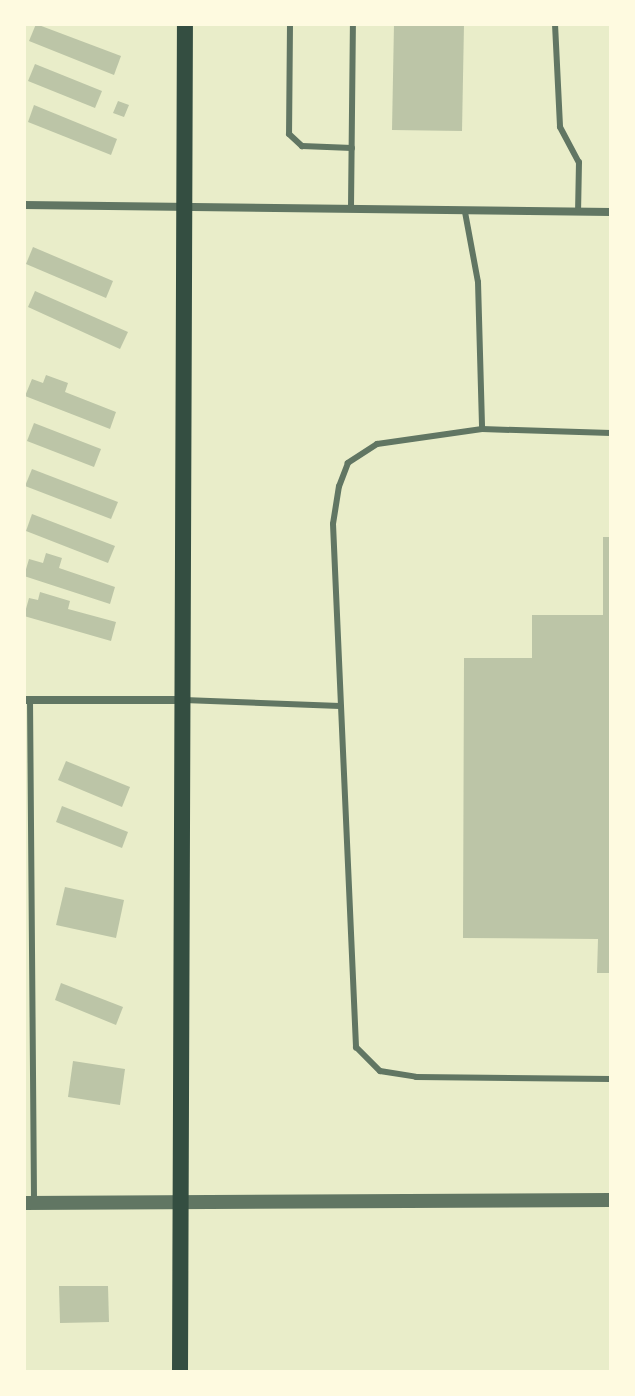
<!DOCTYPE html>
<style>
body{margin:0}
#map{position:relative;width:635px;height:1396px;overflow:hidden;background:#e9edc9;font-family:"Roboto Condensed",sans-serif}
div>[style]{position:absolute}
[style*='--x']{left:calc(var(--x)*1px);top:calc(var(--y)*1px);width:calc(var(--w)*1px);rotate:calc(var(--a)*1deg)}
.building>*{inset:0;background:#bcc5a7}
.service>*{height:6px;margin:-3px;padding:0 3px;transform-origin:3px;border-radius:3px;background:#617663}
.minor>*{height:8px;margin:-4px;padding:0 4px;transform-origin:4px;border-radius:4px;background:#617663}
.tertiary>*{height:14px;margin:-7px;padding:0 7px;transform-origin:7px;border-radius:7px;background:#617663}
.secondary>*{height:16px;margin:-8px;padding:0 8px;transform-origin:8px;border-radius:8px;background:#344e41}
span{translate:-50% -50%;white-space:nowrap;text-align:center;line-height:1.15;-webkit-text-stroke:6px #fefae0;paint-order:stroke}
.frame{position:absolute;inset:0;border:26px solid #fefae0;pointer-events:none}
</style>
<div id="map">
<div class="building">
<i style="clip-path:polygon(36px 24px,121px 56px,114px 75px,29px 41px)"></i>
<i style="clip-path:polygon(394px 24px,464px 24px,462px 131px,392px 130px)"></i>
<i style="clip-path:polygon(35px 64px,102px 91px,95px 108px,28px 81px)"></i>
<i style="clip-path:polygon(118px 101px,129px 105px,124px 117px,113px 113px)"></i>
<i style="clip-path:polygon(34px 105px,117px 139px,111px 155px,28px 122px)"></i>
<i style="clip-path:polygon(33px 247px,113px 281px,106px 298px,26px 264px)"></i>
<i style="clip-path:polygon(35px 291px,128px 332px,120px 349px,28px 307px)"></i>
<i style="clip-path:polygon(46px 375px,68px 383px,65px 392px,116px 412px,110px 429px,25px 396px,32px 379px,43px 383px)"></i>
<i style="clip-path:polygon(34px 423px,101px 449px,94px 467px,27px 441px)"></i>
<i style="clip-path:polygon(32px 469px,118px 502px,111px 519px,25px 486px)"></i>
<i style="clip-path:polygon(32px 514px,115px 546px,108px 563px,26px 531px)"></i>
<i style="clip-path:polygon(603px 537px,611px 537px,611px 973px,597px 973px,598px 939px,463px 938px,464px 658px,532px 658px,532px 615px,603px 615px)"></i>
<i style="clip-path:polygon(46px 553px,62px 558px,59px 568px,115px 587px,110px 604px,24px 576px,29px 559px,43px 563px)"></i>
<i style="clip-path:polygon(40px 592px,70px 601px,68px 609px,116px 622px,111px 641px,24px 616px,29px 598px,38px 600px)"></i>
<i style="clip-path:polygon(66px 761px,130px 787px,122px 807px,58px 780px)"></i>
<i style="clip-path:polygon(62px 806px,128px 832px,122px 848px,56px 822px)"></i>
<i style="clip-path:polygon(65px 887px,124px 900px,116px 938px,56px 925px)"></i>
<i style="clip-path:polygon(61px 983px,123px 1007px,116px 1025px,55px 1000px)"></i>
<i style="clip-path:polygon(73px 1061px,125px 1069px,120px 1105px,68px 1097px)"></i>
<i style="clip-path:polygon(59px 1286px,108px 1286px,109px 1322px,60px 1323px)"></i>
</div>
<div class="service">
<i style="--x:290;--y:24;--w:110;--a:90.5"></i>
<i style="--x:289;--y:134;--w:18;--a:43"></i>
<i style="--x:302;--y:146;--w:50;--a:2.3"></i>
<i style="--x:555;--y:24;--w:103;--a:87.2"></i>
<i style="--x:560;--y:127;--w:40;--a:62"></i>
<i style="--x:579;--y:162;--w:50;--a:91.1"></i>
<i style="--x:351;--y:207;--w:183;--a:-89.4"></i>
<i style="--x:465;--y:212;--w:71;--a:79.5"></i>
<i style="--x:478;--y:282;--w:147;--a:88.4"></i>
<i style="--x:482;--y:429;--w:129;--a:1.8"></i>
<i style="--x:482;--y:429;--w:106;--a:171.9"></i>
<i style="--x:377;--y:444;--w:35;--a:147"></i>
<i style="--x:348;--y:463;--w:25;--a:111"></i>
<i style="--x:339;--y:486;--w:38;--a:99"></i>
<i style="--x:333;--y:524;--w:524;--a:87.48"></i>
<i style="--x:356;--y:1047;--w:34;--a:45"></i>
<i style="--x:380;--y:1071;--w:36;--a:9"></i>
<i style="--x:416;--y:1077;--w:195;--a:0.6"></i>
<i style="--x:30;--y:700;--w:503;--a:89.54"></i>
<i style="--x:184;--y:700;--w:156;--a:2.2"></i>
</div>
<div class="minor">
<i style="--x:24;--y:205;--w:587;--a:0.68"></i>
<i style="--x:24;--y:700;--w:159;--a:0"></i>
</div>
<div class="tertiary">
<i style="--x:24;--y:1203;--w:587;--a:-0.29"></i>
</div>
<div class="secondary">
<i style="--x:180;--y:1372;--w:1348;--a:-89.79"></i>
</div>
<div class="frame"></div>
</div>
